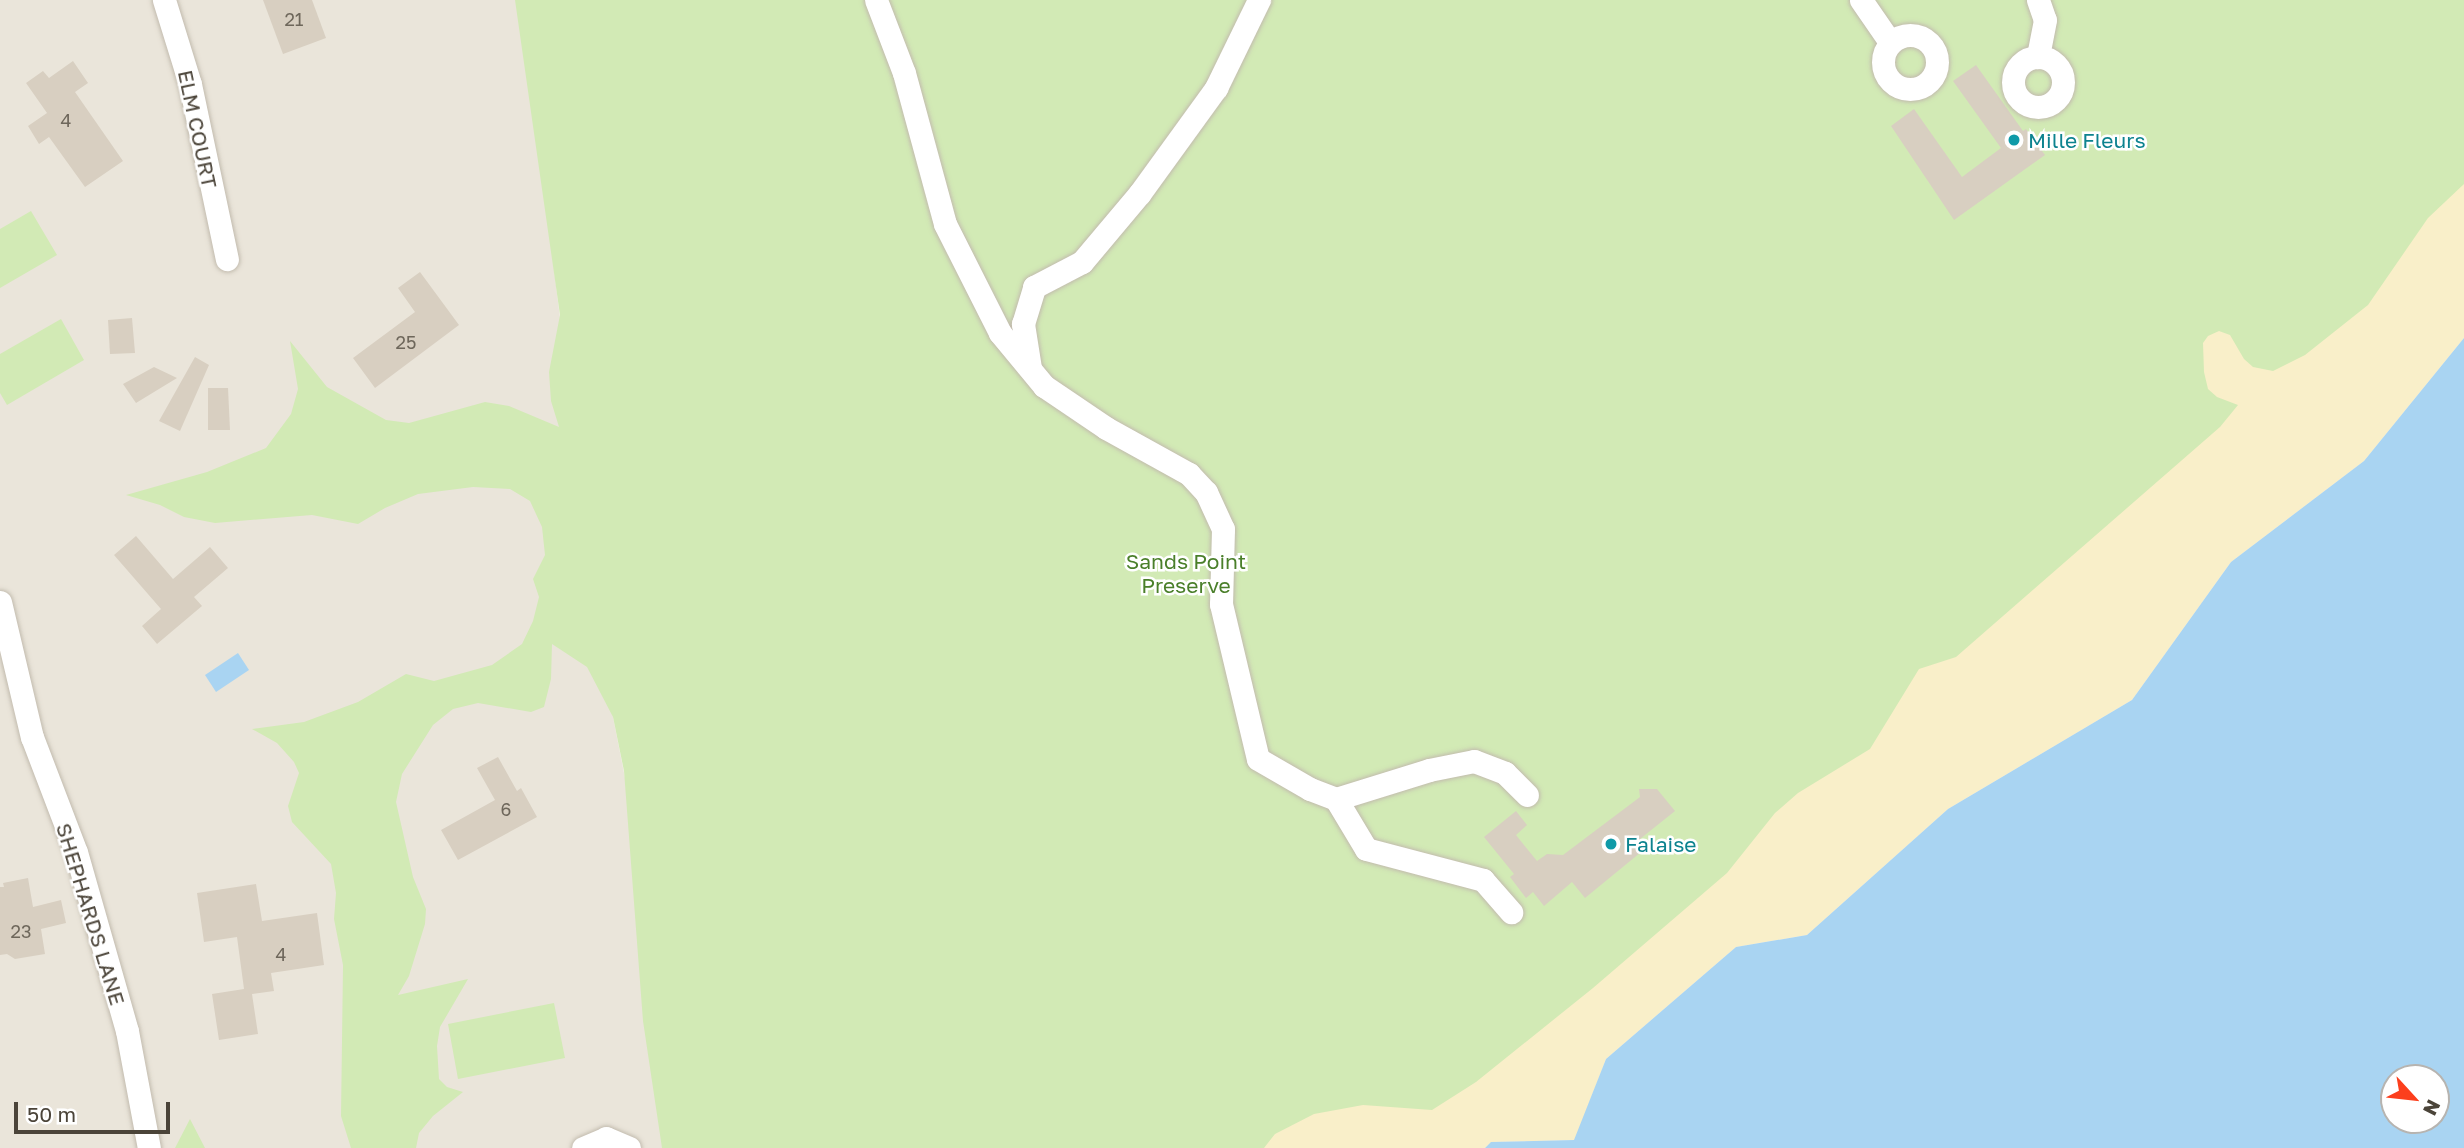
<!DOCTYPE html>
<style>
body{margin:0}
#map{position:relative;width:2464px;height:1148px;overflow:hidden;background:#f6f3ec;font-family:"Golos Text",sans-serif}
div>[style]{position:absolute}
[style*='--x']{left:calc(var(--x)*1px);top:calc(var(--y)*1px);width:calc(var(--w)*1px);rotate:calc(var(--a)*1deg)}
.residential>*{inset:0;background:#eae5da}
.green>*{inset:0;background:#d2eab5}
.sand>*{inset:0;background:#f9efc9}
.water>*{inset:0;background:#a9d4f2}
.building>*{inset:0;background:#d8cfc1}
.roads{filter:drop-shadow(0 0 2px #c2bbae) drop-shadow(0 0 2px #c2bbae)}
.minor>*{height:23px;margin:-11.5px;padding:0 11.5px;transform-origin:11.5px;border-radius:11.5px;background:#fff}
.minor>.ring{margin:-11.5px;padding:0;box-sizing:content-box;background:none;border:23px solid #fff;border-radius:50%}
.dots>*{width:19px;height:19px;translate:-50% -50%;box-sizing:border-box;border:4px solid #fff;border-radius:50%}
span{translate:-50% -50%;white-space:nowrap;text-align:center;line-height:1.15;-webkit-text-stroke:5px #fff;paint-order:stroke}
.number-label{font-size:18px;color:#6e675b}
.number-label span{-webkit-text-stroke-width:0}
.street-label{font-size:21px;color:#4b4439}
.culture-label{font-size:21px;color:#0d838f}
.left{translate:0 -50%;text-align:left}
.park-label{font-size:21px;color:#4a7f2a}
.north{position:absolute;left:2380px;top:1064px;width:70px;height:70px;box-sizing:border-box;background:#fff;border:2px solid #b7b4b0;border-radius:50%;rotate:117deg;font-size:19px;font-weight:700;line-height:28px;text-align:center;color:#4b4439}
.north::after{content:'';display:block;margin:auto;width:24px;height:32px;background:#fc3f1d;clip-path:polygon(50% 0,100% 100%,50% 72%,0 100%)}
.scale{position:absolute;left:14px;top:1102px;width:156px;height:32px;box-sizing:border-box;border:4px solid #4b4439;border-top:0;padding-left:9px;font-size:21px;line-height:24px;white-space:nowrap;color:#4b4439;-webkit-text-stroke:5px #fff;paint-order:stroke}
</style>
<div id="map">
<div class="residential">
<i style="clip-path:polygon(0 0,521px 0,602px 661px,670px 1007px,673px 1148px,0 1148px)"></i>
</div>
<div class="green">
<i style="clip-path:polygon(515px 0,2464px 0,2464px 317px,1463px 1148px,662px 1148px,643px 1021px,624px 771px,613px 717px,587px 667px,552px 644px,551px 679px,544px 707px,531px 712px,478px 703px,453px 709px,433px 725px,402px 774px,396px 802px,413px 877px,426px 909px,425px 924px,409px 976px,398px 995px,468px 979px,440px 1027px,437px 1046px,439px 1079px,447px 1087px,463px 1092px,433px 1116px,419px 1133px,416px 1148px,351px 1148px,341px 1116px,343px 965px,334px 919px,336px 893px,331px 864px,292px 822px,288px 806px,299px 773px,294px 762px,277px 743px,252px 729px,304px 722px,358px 702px,406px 674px,434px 681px,492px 665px,522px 644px,533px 621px,539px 597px,533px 579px,545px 555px,542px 527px,530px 501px,510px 489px,473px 487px,418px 494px,385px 508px,358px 524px,312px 515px,215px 523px,184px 517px,160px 505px,126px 495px,207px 472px,266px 448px,291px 414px,298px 389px,290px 341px,327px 387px,386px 420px,409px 423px,485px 402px,509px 406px,559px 427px,551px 401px,549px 372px,560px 315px)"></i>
<i style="clip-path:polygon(31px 211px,57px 255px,0 288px,0 229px)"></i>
<i style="clip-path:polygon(61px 319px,84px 360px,7px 405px,0 393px,0 354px)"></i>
<i style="clip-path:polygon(554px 1003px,565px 1058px,458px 1079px,448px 1024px)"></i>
<i style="clip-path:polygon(190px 1119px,205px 1148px,174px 1148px,175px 1148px)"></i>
</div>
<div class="sand">
<i style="clip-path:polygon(2464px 184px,2464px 338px,2364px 461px,2231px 562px,2132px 700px,1948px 809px,1807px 935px,1736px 947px,1606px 1059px,1575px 1140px,1492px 1142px,1485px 1148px,1264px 1148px,1275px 1134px,1314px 1114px,1363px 1105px,1432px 1110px,1476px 1082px,1593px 988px,1727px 873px,1775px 813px,1798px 793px,1870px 749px,1919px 669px,1956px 657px,2220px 427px,2238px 405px,2217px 397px,2208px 389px,2204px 372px,2203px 343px,2208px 336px,2219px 331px,2230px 335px,2244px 359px,2253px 367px,2273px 371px,2305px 355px,2368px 305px,2428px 218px)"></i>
</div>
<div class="water">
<i style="clip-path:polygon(evenodd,2464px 338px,2464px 1148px,1485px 1148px,1491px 1142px,1574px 1140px,1606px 1059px,1736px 947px,1807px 935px,1948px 809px,2132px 700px,2231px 562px,2364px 461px,2464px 338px,2436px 1078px,2436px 1120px,2394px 1120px,2394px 1078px,2436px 1078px)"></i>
<i style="clip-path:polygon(238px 653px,249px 670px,216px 692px,205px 675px)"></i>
</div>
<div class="building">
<i style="clip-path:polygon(263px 0,312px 0,326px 38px,283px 54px)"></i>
<i style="clip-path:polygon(73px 61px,88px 83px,75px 92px,123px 161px,85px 187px,49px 137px,39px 144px,28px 126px,47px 113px,26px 83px,43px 71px,49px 78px)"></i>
<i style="clip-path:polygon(1976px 65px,2023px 131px,2026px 129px,2045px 155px,1954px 220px,1891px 126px,1914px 109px,1962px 177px,2001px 148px,1953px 81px)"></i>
<i style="clip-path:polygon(420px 272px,459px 325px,375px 388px,353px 358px,415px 312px,398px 288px)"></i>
<i style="clip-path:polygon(132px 318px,135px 353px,110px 354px,108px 320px)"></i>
<i style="clip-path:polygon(195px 357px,209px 365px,180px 431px,159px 421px)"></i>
<i style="clip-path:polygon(154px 367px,177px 378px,136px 403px,123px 384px)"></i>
<i style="clip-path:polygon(208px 388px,228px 388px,230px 430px,208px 430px)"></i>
<i style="clip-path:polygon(136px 536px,173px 579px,210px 547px,228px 568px,194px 597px,202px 606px,157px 644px,142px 626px,161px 609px,114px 555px)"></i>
<i style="clip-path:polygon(498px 757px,517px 791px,521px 788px,537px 817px,458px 860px,441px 830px,495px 800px,477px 768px)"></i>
<i style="clip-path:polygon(1639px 789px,1657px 789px,1675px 811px,1640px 839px,1646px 848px,1585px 898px,1572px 882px,1544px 906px,1533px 892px,1526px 898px,1510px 877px,1514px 874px,1484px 837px,1516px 811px,1527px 825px,1516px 835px,1537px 861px,1547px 854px,1563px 855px,1640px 797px)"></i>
<i style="clip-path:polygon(28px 878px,33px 907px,61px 900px,66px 923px,41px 929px,45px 954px,15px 959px,7px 954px,0 955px,0 887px,4px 887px,3px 883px)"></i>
<i style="clip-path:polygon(256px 884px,262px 921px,317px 913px,324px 965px,271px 973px,274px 991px,252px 994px,258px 1034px,219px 1040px,212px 994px,244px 989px,237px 937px,204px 942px,197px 893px)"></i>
</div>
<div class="roads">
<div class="minor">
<i style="--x:164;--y:0;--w:88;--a:72.8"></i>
<i style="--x:190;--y:84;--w:179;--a:78.1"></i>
<i style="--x:876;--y:0;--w:78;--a:69"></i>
<i style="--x:904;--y:73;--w:156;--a:74.8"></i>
<i style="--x:945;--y:224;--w:122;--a:63.2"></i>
<i style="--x:1000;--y:333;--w:69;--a:50.3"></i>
<i style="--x:1044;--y:386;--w:75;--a:34.1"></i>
<i style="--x:1106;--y:428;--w:95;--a:29"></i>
<i style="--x:1189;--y:474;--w:25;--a:47"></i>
<i style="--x:1206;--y:492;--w:41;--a:65.3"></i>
<i style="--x:1223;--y:529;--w:75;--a:91.5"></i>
<i style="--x:1221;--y:604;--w:159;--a:76.6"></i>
<i style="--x:1258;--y:759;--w:60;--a:30"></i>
<i style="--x:1310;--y:789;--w:28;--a:21"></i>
<i style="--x:1336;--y:799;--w:97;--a:-17.3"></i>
<i style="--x:1429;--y:770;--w:46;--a:-11.3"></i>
<i style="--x:1474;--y:761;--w:33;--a:21"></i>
<i style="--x:1505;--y:773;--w:31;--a:45"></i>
<i style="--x:1861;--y:0;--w:51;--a:55.4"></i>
<i style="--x:2038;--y:0;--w:21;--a:71"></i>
<i style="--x:2045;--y:20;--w:38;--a:101"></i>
<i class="ring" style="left:1883px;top:35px;width:31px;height:31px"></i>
<i class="ring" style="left:2013px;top:57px;width:27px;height:27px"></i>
<i style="--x:1030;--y:368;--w:45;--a:-99"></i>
<i style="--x:1023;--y:324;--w:39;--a:-73"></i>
<i style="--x:1034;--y:287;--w:54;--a:-27.5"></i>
<i style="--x:1082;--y:262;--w:90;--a:-50"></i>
<i style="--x:1140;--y:193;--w:130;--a:-54.1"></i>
<i style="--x:1216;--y:88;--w:98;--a:-64"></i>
<i style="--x:0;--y:602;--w:139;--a:76.7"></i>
<i style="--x:32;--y:737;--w:123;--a:69.1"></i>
<i style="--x:76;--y:852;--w:186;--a:74.1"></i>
<i style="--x:127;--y:1031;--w:119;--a:79.4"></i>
<i style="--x:1336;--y:799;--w:58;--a:59"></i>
<i style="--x:1366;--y:849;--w:121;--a:14.8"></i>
<i style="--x:1483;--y:880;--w:43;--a:48.8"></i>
<i style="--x:583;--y:1148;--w:25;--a:-23"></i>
<i style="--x:606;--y:1138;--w:25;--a:23"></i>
</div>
</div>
<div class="dots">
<i style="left:2014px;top:140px;background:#0f9aa8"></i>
<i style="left:1611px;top:844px;background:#0f9aa8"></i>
</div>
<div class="number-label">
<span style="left:294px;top:19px">21</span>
<span style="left:66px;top:120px">4</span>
<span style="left:406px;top:342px">25</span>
<span style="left:506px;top:809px">6</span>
<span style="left:21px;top:931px">23</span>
<span style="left:281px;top:954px">4</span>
</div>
<div class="street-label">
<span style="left:198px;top:129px;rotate:78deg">ELM COURT</span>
<span style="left:91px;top:914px;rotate:73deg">SHEPHARDS LANE</span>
</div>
<div class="culture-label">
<span class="left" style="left:2028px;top:140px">Mille Fleurs</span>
<span class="left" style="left:1625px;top:844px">Falaise</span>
</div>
<div class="park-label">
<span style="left:1186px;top:573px">Sands Point<br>Preserve</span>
</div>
<div class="north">N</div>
<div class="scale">50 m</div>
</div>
